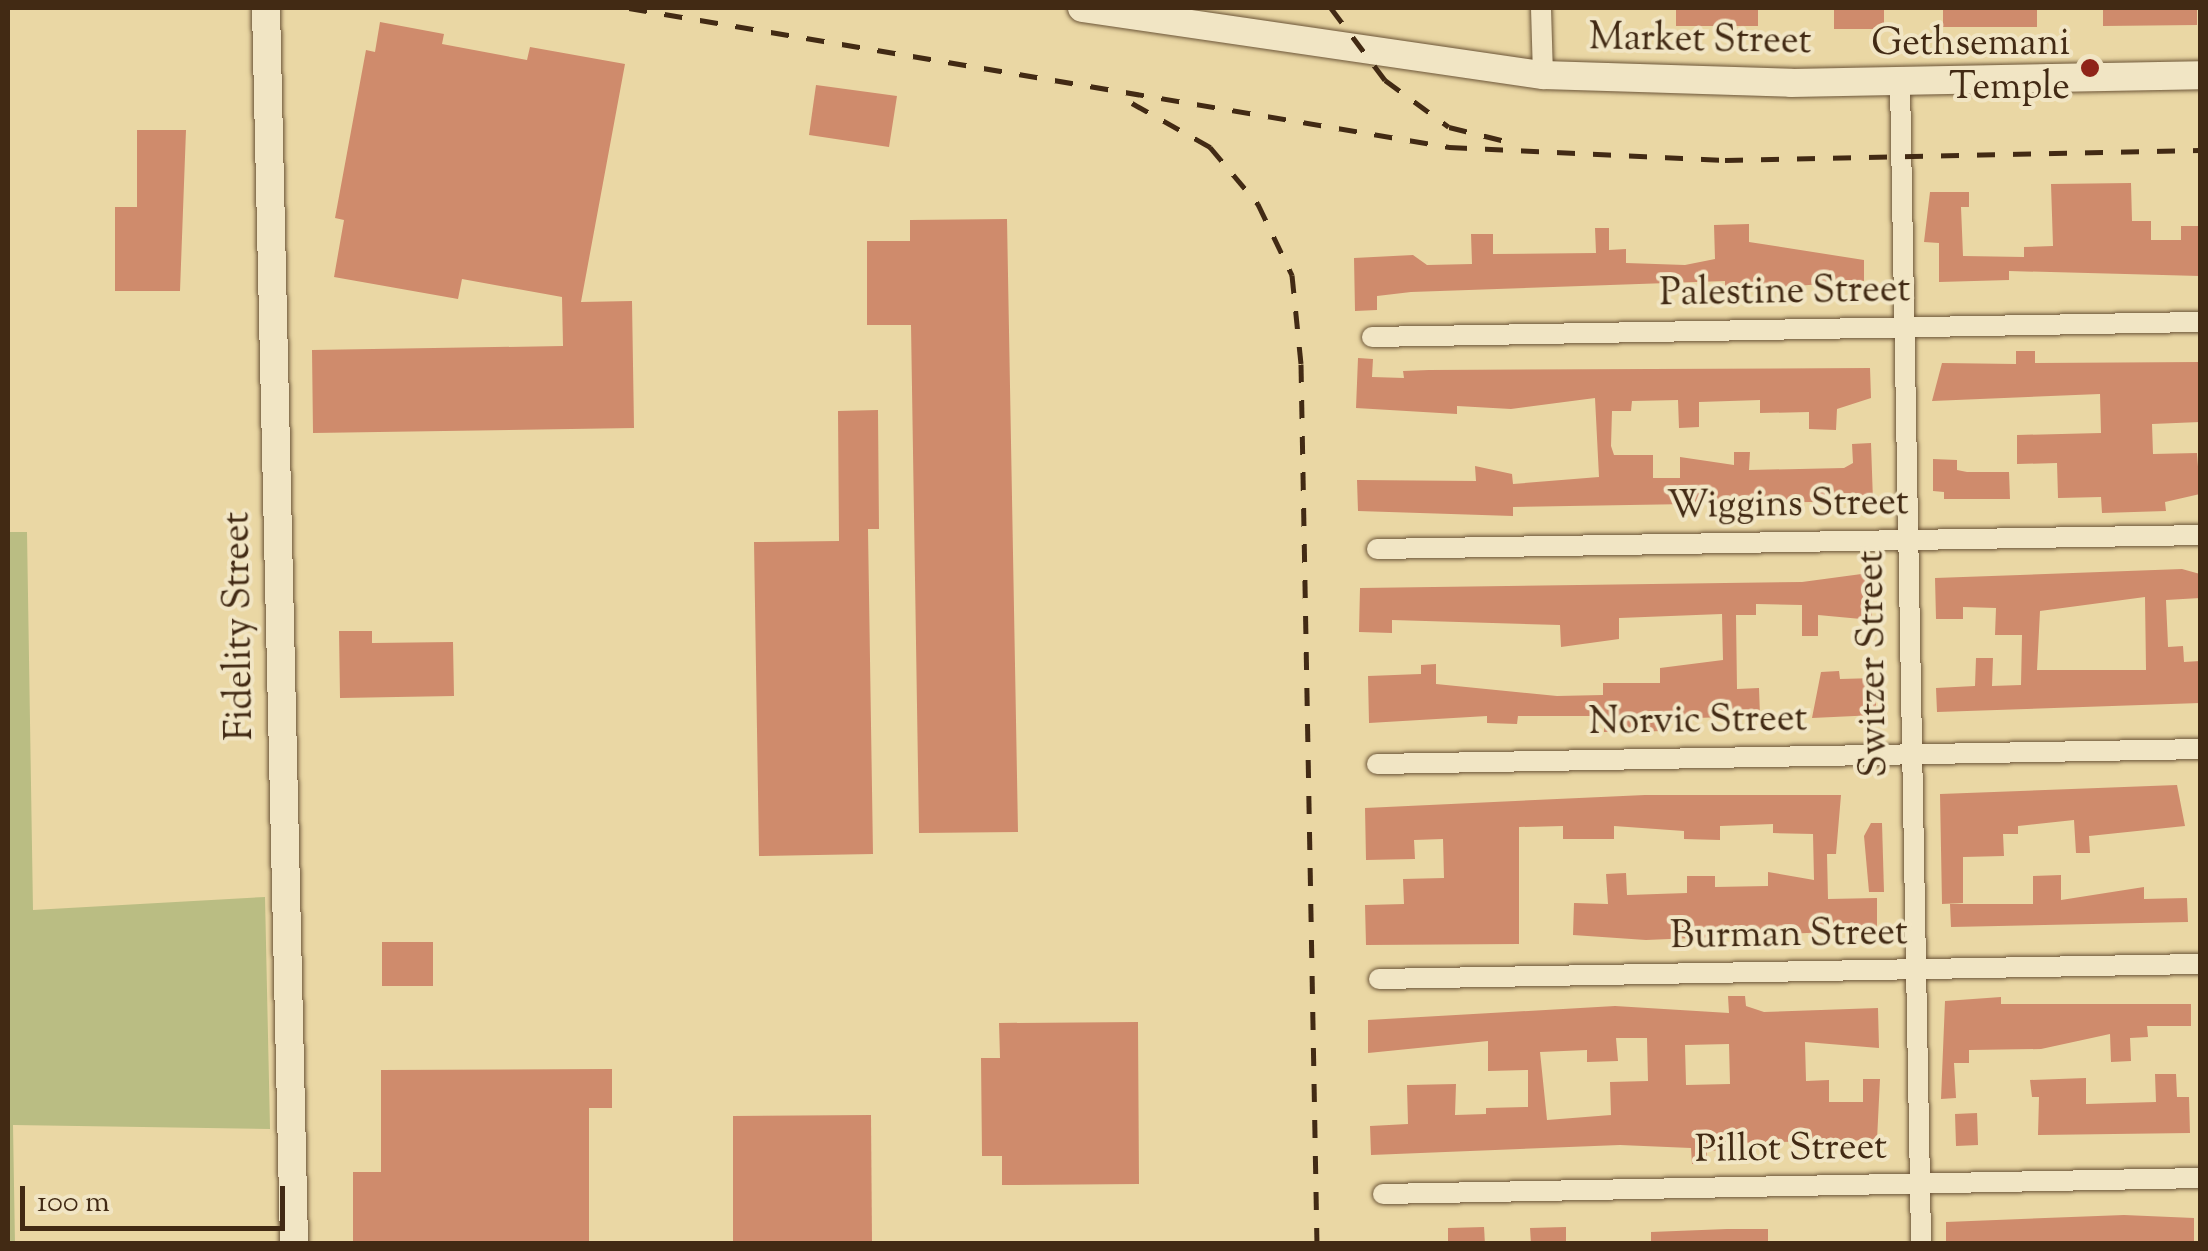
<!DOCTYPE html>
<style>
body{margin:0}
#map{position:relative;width:2208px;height:1251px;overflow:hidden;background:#ead7a4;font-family:"Sorts Mill Goudy",serif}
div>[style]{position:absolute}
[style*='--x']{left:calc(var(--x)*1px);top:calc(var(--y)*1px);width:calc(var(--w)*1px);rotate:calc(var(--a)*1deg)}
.green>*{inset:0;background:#babd83}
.building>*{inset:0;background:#cf8b6c}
.roads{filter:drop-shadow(0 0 2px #6c5538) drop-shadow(0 0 2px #6c5538)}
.street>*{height:20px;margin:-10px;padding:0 10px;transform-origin:10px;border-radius:10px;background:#f1e5c4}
.secondary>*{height:28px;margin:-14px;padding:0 14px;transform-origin:14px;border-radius:14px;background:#f1e5c4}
.rail>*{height:5px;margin-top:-2.5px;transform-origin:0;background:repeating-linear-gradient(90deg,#422a14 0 18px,transparent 0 36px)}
.dots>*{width:28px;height:28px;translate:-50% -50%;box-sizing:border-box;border:5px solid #f1e5c4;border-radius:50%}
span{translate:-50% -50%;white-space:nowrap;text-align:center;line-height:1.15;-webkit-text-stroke:8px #f1e5c4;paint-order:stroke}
.street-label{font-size:38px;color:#422a14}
.poi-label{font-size:38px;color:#422a14}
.right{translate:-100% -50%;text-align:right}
.frame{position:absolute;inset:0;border:10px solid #422a14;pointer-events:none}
.scale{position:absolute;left:20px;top:1186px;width:265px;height:45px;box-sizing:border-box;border:5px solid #422a14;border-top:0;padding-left:12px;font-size:30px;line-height:35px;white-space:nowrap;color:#422a14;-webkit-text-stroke:8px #f1e5c4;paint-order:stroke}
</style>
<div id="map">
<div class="green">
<i style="clip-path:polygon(8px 532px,27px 532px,33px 910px,265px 897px,270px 1129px,13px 1125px,15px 1244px,8px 1243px)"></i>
</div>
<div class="building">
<i style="clip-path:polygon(1676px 8px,1758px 8px,1758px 26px,1676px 26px)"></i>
<i style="clip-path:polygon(1834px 8px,1884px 8px,1884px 29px,1834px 29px)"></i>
<i style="clip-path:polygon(1943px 8px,2037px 8px,2037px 27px,1943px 27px)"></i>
<i style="clip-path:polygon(2103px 8px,2197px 8px,2197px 25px,2103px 26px)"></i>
<i style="clip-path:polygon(380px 22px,444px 34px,442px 44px,527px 60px,530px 47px,625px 64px,581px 302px,632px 301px,634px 428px,313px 433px,312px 350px,563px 346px,562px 297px,462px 279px,458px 299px,334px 277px,344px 220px,335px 218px,366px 50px,375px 52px)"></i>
<i style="clip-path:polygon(816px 85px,897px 96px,889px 147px,809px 135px)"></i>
<i style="clip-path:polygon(137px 130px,186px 130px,180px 291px,115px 291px,115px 207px,137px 207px)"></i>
<i style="clip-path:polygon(2131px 183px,2132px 221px,2151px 221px,2151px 240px,2181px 240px,2181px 226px,2198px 226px,2200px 276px,2009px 271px,2009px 280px,1939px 282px,1939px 243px,1924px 242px,1930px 192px,1969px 192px,1969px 207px,1961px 207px,1963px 256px,2024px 257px,2024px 247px,2053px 246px,2051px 184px)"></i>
<i style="clip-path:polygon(1007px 219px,1018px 832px,919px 833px,911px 325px,867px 325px,867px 241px,910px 241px,910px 220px)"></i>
<i style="clip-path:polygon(1749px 224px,1749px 242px,1864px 260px,1864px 281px,1725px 291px,1725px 281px,1411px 292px,1377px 296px,1377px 310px,1355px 311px,1354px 258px,1413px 255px,1427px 265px,1472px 264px,1471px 234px,1493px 234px,1493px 254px,1596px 253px,1595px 228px,1609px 228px,1609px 250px,1626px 249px,1626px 263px,1685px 265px,1715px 259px,1714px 225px)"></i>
<i style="clip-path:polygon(2016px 351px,2035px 351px,2035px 363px,2200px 362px,2200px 422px,2152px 424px,2153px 454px,2197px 453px,2200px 494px,2165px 502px,2166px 511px,2102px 513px,2101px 497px,2058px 498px,2057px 463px,2017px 464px,2017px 435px,2101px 433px,2100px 394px,1932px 401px,1942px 363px,2016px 364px)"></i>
<i style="clip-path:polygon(1358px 358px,1373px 359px,1372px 377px,1404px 378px,1403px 371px,1429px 370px,1870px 368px,1871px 398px,1837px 409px,1836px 430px,1809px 429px,1809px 412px,1760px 413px,1760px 400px,1699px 402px,1699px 427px,1679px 428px,1678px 400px,1632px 401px,1631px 411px,1612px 411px,1611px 446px,1614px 455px,1653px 455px,1653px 478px,1680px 478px,1680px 457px,1734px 465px,1734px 452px,1750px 452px,1749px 470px,1844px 468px,1853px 463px,1852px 444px,1871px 443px,1873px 501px,1513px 507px,1513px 516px,1358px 511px,1357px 480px,1476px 481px,1475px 466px,1512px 474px,1513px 484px,1599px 477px,1595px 398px,1511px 409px,1457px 406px,1457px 414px,1356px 408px)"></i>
<i style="clip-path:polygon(878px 410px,879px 529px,868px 529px,873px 854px,759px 856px,754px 542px,839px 541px,838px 411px)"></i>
<i style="clip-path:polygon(1933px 459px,1957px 460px,1957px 470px,1967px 472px,2009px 472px,2010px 499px,1944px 499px,1944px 492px,1933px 491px)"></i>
<i style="clip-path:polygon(evenodd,2182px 569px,2200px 574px,2200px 598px,2166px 600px,2168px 647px,2183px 646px,2184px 662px,2200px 661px,2200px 703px,1937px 712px,1936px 688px,1975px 686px,1976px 658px,1993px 658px,1992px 686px,2021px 685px,2022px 635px,1995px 635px,1996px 608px,1963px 607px,1963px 619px,1936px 619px,1935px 578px,2182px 569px,2145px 597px,2146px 670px,2037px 670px,2040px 611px,2145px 597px)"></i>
<i style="clip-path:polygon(1869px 573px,1872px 620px,1818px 615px,1818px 636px,1802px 636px,1802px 605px,1756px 604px,1756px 615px,1736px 615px,1737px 689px,1759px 688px,1760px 716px,1663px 719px,1664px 731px,1624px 732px,1604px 732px,1604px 716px,1518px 716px,1517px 724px,1487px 723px,1487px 716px,1369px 723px,1368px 676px,1421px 674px,1421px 665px,1436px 664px,1436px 684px,1557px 696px,1603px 695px,1603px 683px,1660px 683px,1660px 668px,1723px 660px,1722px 614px,1619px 618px,1619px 639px,1561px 647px,1560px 625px,1392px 620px,1392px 633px,1359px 632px,1360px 588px,1802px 582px)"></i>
<i style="clip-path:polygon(339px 631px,372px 631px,372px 643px,453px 642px,454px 696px,340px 698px)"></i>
<i style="clip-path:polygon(1839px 671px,1840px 679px,1876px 678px,1876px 715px,1812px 718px,1821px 672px)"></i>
<i style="clip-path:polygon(2177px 785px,2185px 826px,2089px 836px,2090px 853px,2076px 853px,2074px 820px,2018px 826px,2018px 834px,2003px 834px,2004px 856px,1963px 857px,1963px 903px,1942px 904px,1940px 794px)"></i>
<i style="clip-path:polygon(1645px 795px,1841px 795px,1836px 854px,1827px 854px,1828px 899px,1877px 898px,1877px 930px,1646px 940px,1573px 935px,1574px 903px,1608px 904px,1606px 874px,1626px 873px,1627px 895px,1687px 893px,1687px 876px,1715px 876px,1715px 887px,1768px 886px,1768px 872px,1814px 880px,1813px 834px,1773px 833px,1773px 824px,1720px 826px,1720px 840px,1684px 839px,1684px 831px,1614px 826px,1614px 839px,1563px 839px,1563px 826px,1519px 827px,1519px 944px,1366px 945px,1365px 905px,1404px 904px,1403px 879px,1444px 878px,1443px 839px,1414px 840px,1415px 859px,1366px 860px,1365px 808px)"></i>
<i style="clip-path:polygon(1871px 823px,1882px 823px,1884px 892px,1869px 892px,1864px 836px)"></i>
<i style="clip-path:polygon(2061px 875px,2061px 900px,2144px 887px,2144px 899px,2187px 898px,2188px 922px,1951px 927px,1950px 904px,2033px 904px,2033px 876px)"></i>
<i style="clip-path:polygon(382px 942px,433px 942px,433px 986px,382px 986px)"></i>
<i style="clip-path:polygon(evenodd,1728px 996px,1745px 996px,1746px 1006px,1764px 1012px,1878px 1008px,1879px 1048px,1805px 1042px,1806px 1081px,1829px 1080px,1829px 1102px,1863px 1102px,1863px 1079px,1880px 1079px,1877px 1140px,1725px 1143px,1725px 1150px,1707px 1151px,1707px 1164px,1692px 1164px,1691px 1148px,1620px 1145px,1371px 1155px,1370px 1126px,1408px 1124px,1407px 1085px,1456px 1084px,1455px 1115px,1486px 1114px,1486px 1108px,1528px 1107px,1528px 1070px,1488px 1071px,1488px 1041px,1368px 1053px,1368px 1020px,1615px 1006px,1729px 1013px,1728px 996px,1616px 1038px,1647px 1038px,1648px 1081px,1610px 1082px,1611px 1115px,1547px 1120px,1540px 1052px,1587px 1050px,1587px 1062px,1618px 1061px,1616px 1038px,1728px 996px,1729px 1044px,1730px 1084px,1686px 1085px,1685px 1045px,1729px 1044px)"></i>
<i style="clip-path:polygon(2001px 997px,2001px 1004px,2191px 1004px,2191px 1026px,2147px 1026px,2148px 1037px,2130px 1038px,2131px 1061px,2111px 1062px,2110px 1034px,2041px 1049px,1969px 1050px,1969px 1063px,1954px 1063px,1956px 1098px,1941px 1099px,1945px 1001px)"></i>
<i style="clip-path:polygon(1138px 1022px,1139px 1184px,1002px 1185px,1002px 1156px,982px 1156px,981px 1058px,1000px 1058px,999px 1023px)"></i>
<i style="clip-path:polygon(612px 1069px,612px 1108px,589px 1108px,589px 1244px,353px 1244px,353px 1172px,381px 1172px,381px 1070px)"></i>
<i style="clip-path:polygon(2155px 1074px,2176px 1074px,2177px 1097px,2189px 1097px,2190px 1133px,2038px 1135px,2039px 1097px,2032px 1097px,2030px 1080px,2086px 1078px,2086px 1104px,2156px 1102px)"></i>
<i style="clip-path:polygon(1977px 1113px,1978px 1145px,1956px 1146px,1955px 1114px)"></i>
<i style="clip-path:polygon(871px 1115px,872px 1244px,733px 1244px,733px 1116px)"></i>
<i style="clip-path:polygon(2124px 1215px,2194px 1218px,2194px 1244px,1946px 1244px,1946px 1222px)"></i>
<i style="clip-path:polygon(1484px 1227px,1485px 1244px,1448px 1244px,1448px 1228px)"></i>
<i style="clip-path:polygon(1566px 1227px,1566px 1244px,1531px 1244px,1530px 1228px)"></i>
<i style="clip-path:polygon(1727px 1229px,1768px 1229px,1768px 1244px,1651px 1244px,1651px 1232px)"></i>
</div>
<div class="roads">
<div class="street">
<i style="--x:1541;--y:8;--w:67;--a:88.3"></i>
<i style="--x:1900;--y:83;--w:1161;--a:88.96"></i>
<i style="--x:1372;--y:337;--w:828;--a:-1.04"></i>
<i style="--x:1377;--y:549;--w:823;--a:-0.97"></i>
<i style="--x:1377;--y:764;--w:823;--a:-1.04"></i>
<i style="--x:1379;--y:979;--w:821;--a:-1.05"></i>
<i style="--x:1383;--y:1194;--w:817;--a:-1.12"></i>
</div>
<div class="secondary">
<i style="--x:266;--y:8;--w:1236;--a:88.7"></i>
<i style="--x:1082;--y:8;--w:466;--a:8.3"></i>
<i style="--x:1543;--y:75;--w:248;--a:1.8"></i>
<i style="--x:1791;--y:83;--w:409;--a:-1.1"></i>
</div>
</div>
<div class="rail">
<i style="--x:629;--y:8;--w:832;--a:9.62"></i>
<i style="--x:1449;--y:147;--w:276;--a:2.7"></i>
<i style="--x:1725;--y:160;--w:475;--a:-1.2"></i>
<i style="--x:1331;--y:8;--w:90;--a:53.1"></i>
<i style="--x:1385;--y:80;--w:79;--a:36.3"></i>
<i style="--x:1449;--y:127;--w:58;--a:14"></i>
<i style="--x:1132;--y:103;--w:90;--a:29.4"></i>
<i style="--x:1210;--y:147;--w:75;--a:49.9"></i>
<i style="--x:1258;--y:204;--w:79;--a:64.4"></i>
<i style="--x:1292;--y:275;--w:89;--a:84.2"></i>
<i style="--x:1301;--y:364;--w:880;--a:88.96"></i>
</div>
<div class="dots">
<i style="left:2090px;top:68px;background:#8f2418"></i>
</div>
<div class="street-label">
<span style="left:1700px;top:42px;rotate:1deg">Market Street</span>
<span style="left:1785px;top:294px;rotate:-1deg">Palestine Street</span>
<span style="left:1788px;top:507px;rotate:-1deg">Wiggins Street</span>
<span style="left:241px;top:626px;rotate:-91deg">Fidelity Street</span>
<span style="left:1875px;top:664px;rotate:-91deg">Switzer Street</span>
<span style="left:1698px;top:723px;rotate:-1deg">Norvic Street</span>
<span style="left:1789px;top:937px;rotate:-1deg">Burman Street</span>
<span style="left:1791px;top:1151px;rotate:-1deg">Pillot Street</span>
</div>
<div class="poi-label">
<span class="right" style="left:2070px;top:68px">Gethsemani<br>Temple</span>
</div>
<div class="frame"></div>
<div class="scale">100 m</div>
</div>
